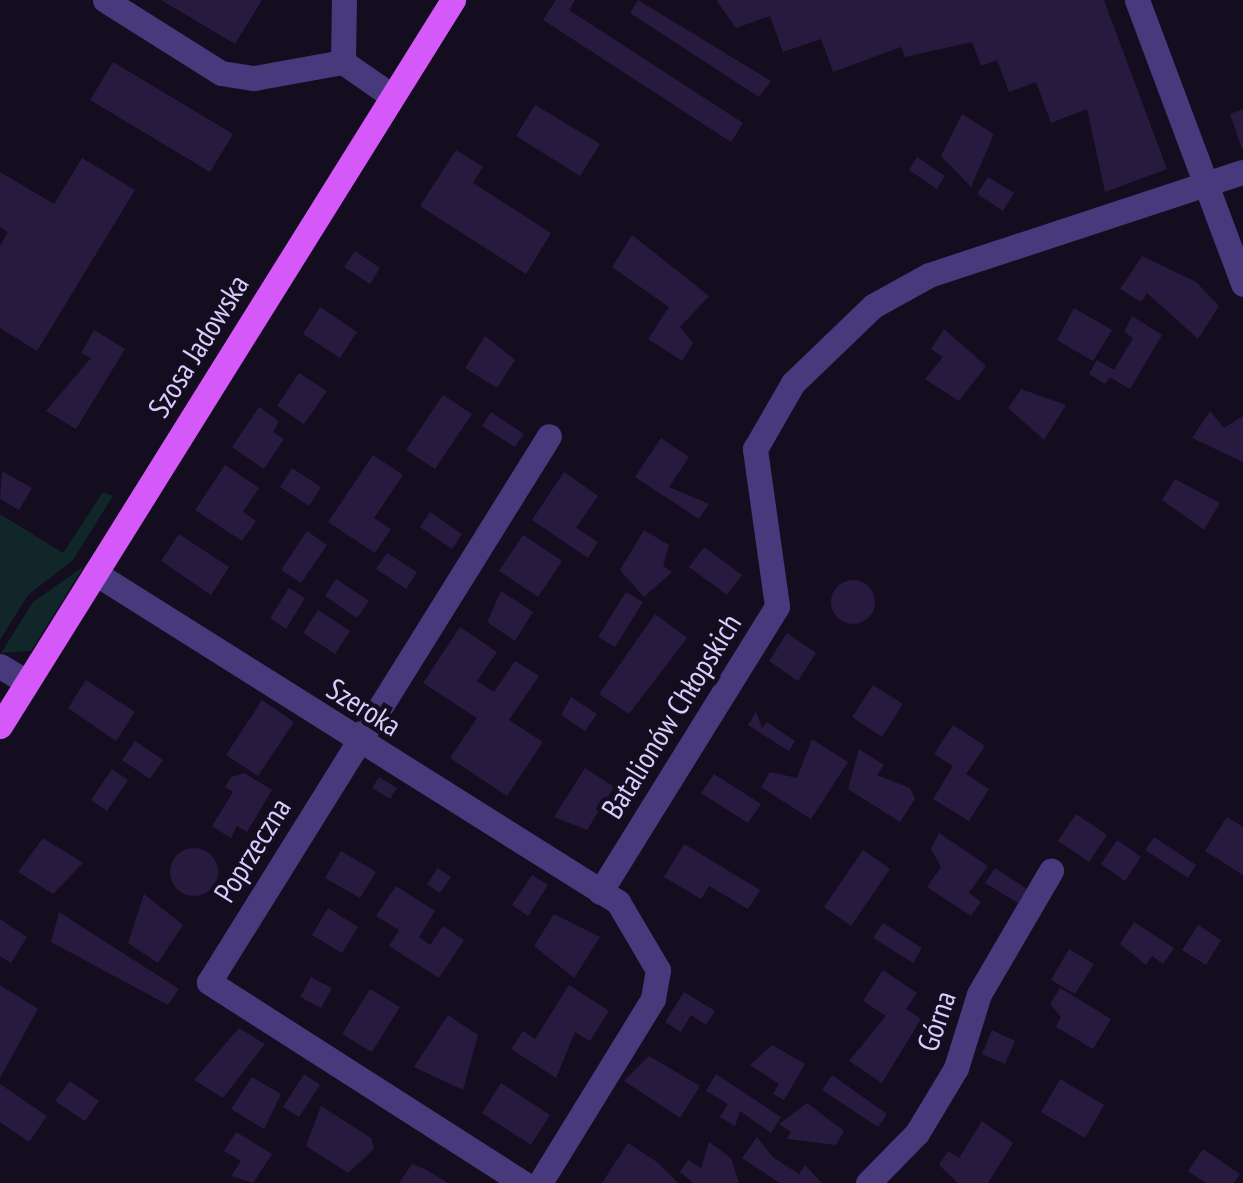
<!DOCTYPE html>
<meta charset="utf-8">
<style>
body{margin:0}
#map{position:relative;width:1243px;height:1183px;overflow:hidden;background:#130d1f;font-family:"PT Sans Narrow",sans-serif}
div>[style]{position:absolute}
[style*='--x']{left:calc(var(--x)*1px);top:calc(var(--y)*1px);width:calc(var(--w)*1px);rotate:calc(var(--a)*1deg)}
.green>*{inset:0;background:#102628}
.building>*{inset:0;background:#271a3f}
.round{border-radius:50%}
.minor>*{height:25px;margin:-12.5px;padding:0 12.5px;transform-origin:12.5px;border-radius:12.5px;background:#463a7c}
.major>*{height:25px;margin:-12.5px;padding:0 12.5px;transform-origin:12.5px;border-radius:12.5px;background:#d459f8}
span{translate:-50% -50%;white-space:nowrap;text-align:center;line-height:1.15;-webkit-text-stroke:9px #130d1f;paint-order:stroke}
.street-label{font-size:30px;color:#d9cdfd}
</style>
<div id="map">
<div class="green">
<i style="clip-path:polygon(103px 492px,113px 496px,73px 560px,28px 595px,0 640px,0 514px,63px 553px)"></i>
<i style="clip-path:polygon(84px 566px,31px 651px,1px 653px,33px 602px)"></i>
</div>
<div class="building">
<i style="clip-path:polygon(161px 0,262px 0,235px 44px)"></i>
<i style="clip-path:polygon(556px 0,575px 0,569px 10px,743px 123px,731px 142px,543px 20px)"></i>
<i style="clip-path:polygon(638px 0,771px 81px,759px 97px,630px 13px)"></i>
<i style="clip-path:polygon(716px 0,1104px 0,1167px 169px,1105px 192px,1087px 109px,1051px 123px,1036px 82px,1009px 92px,997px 60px,981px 66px,972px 42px,905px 57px,901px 47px,833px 72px,821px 39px,783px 52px,770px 16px,736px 28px)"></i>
<i style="clip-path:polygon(113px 62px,233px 134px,210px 172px,90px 100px)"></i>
<i style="clip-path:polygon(535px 105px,600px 144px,580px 176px,516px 136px)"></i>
<i style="clip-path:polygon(1243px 109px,1243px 149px,1242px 149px,1230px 114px)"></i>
<i style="clip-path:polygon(962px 114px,994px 134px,971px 187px,941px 156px)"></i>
<i style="clip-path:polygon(456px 150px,483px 167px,473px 183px,551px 233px,526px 274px,420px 206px)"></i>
<i style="clip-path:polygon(917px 157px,945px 176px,937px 189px,909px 170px)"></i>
<i style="clip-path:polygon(82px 158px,135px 190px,37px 351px,0 328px,0 246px,8px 232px,0 227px,0 172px,54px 204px)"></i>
<i style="clip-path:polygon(988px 177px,1014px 193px,1003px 211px,977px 194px)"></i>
<i style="clip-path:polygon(632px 235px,709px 296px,680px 327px,693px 343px,682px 361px,648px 339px,669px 307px,612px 267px)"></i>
<i style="clip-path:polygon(355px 251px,380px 268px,370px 284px,344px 267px)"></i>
<i style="clip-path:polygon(1142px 256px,1196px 282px,1219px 306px,1198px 339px,1147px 293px,1141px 302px,1120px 289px)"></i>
<i style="clip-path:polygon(320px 307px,357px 332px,340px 358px,303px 334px)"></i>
<i style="clip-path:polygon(1074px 308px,1112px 330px,1093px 361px,1057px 340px)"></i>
<i style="clip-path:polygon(1132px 316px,1162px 335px,1130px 389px,1110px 377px,1105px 384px,1089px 374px,1097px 360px,1114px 370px,1133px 338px,1124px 332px)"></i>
<i style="clip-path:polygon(944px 329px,986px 366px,959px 401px,925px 379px,943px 357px,931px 349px)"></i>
<i style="clip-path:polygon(94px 330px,125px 349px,76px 429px,46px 411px,91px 358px,81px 353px)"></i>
<i style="clip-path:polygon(485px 336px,515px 360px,497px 388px,465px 368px)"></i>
<i style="clip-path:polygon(299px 373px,327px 391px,304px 424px,277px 406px)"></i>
<i style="clip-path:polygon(1021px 389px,1066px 405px,1044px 440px,1008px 408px)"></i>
<i style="clip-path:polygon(443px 395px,472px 414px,435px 469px,406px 450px)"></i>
<i style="clip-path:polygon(259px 407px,279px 421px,273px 432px,284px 439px,264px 469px,232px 447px)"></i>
<i style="clip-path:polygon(1210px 411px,1224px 428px,1243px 416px,1243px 462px,1192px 438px)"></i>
<i style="clip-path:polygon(491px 412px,524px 434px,515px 447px,482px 426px)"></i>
<i style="clip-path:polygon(661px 438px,689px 457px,669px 487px,709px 504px,699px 519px,635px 477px)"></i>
<i style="clip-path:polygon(373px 455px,403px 475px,374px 518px,391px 529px,375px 553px,328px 522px)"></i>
<i style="clip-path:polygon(225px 465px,259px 488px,243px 512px,256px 521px,242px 541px,195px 510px)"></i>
<i style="clip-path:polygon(292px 468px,321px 487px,309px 506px,280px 487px)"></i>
<i style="clip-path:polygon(2px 471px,32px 488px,19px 510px,0 499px)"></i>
<i style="clip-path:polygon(564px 472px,598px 496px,576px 528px,598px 542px,588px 558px,532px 520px)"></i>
<i style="clip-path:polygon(1175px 479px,1220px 503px,1204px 530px,1162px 500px)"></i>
<i style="clip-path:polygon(430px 512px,462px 534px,452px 549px,420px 527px)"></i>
<i style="clip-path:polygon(644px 530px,669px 545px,663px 566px,672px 572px,644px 597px,620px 570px)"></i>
<i style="clip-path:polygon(307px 531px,327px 545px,301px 583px,281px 570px)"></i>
<i style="clip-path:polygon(179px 534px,229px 567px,211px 595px,161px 561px)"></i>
<i style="clip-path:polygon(523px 535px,562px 561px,538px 597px,499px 571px)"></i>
<i style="clip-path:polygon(704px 547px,742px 575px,727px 595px,689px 567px)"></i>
<i style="clip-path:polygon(387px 553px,417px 572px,406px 589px,376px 569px)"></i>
<i style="clip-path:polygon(336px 579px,369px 601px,357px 618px,325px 596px)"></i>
<i class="round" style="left:831px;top:580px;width:44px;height:44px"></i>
<i style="clip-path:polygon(289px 588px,305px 598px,286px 629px,270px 618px)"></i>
<i style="clip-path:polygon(501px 591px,533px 612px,515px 641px,487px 622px)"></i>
<i style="clip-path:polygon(626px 592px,643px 602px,615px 647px,598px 637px)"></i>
<i style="clip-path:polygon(318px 610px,350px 631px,335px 654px,303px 633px)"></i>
<i style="clip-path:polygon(655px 614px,687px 638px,629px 714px,599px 694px)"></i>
<i style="clip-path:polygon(460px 627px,497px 652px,477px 681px,494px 692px,515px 661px,539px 676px,509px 720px,543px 742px,507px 796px,450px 758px,477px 718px,423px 683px)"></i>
<i style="clip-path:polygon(787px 633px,816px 653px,798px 681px,769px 661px)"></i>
<i style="clip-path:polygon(86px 680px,135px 712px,116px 741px,68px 708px)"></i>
<i style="clip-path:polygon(873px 685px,903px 704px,882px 737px,852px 717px)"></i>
<i style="clip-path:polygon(571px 697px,597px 714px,585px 731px,561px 715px)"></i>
<i style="clip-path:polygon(262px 700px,294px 722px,258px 776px,226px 755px)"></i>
<i style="clip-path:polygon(756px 712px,762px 728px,767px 722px,795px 741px,789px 751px,748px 725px)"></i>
<i style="clip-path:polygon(953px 725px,985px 746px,966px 774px,989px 789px,969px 821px,933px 799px,953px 766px,934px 754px)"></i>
<i style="clip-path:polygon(812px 739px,848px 762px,811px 819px,761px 787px,770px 772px,797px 778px)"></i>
<i style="clip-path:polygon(135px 741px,163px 760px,150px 779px,122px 760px)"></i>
<i style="clip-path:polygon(859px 749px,884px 765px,877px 775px,910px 788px,915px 799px,900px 822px,848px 789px)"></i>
<i style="clip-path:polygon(585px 768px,614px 787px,587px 830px,554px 817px)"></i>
<i style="clip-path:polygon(112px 769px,128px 780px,107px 811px,91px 800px)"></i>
<i style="clip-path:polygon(244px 773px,272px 790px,247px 832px,237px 826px,231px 838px,212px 826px,233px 792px,225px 787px,231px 777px)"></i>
<i style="clip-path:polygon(714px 774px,761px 804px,748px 823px,701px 793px)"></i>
<i style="clip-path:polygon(379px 777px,397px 788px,390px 799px,372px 788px)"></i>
<i style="clip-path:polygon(1076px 814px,1107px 835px,1089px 862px,1058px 841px)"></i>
<i style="clip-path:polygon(1227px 817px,1243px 827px,1243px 875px,1205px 851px)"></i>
<i style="clip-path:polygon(939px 833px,988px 866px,969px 893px,981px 902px,971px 916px,927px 887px,941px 867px,931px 849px)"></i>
<i style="clip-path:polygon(1154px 837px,1196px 865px,1188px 878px,1145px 850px)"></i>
<i style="clip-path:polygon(43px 838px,83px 863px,53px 894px,18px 872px)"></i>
<i style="clip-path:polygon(1117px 840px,1141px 857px,1125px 881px,1101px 864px)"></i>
<i style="clip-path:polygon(684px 844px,760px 890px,748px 909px,709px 886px,701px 899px,664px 877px)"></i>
<i class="round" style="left:170px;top:848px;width:48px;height:48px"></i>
<i style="clip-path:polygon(863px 850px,890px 869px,851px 926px,824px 907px)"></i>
<i style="clip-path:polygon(341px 851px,376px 872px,360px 898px,325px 878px)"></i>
<i style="clip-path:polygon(438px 868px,451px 877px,440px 893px,427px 884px)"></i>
<i style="clip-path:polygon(995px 868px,1027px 889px,1018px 903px,985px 883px)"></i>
<i style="clip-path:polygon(532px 875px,548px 885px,528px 916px,512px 905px)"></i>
<i style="clip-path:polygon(396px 886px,435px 911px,419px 937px,430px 945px,443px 926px,464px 940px,439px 978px,389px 946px,399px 930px,376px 916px)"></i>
<i style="clip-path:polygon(144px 894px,183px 925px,158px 963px,128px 943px)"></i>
<i style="clip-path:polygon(328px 908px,358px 927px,342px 953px,312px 935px)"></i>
<i style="clip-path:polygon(59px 912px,179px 989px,168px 1005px,51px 942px)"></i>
<i style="clip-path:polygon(554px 914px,600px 937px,574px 978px,534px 946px)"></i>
<i style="clip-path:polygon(0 919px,27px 937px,11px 963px,0 956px)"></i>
<i style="clip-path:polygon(1134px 922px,1174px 948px,1163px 964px,1152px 956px,1146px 965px,1120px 944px)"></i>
<i style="clip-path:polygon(883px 923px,922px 948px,913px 963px,873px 938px)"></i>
<i style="clip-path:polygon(1198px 925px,1221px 940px,1206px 965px,1182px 950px)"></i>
<i style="clip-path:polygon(1069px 949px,1094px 964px,1075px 994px,1051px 980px)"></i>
<i style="clip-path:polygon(883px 970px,917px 993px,906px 1009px,921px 1019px,882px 1083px,849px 1061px,886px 1016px,863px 1001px)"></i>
<i style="clip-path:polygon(311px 977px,332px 988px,321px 1008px,300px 997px)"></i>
<i style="clip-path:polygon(0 985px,38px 1009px,0 1078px)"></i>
<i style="clip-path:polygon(569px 985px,609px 1011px,590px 1041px,575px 1032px,556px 1078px,511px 1049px,523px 1031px,535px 1039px)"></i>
<i style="clip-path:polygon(1060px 988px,1111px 1019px,1093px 1049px,1056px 1027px,1061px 1017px,1050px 1004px)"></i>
<i style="clip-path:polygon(370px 989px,400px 1007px,372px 1052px,342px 1034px)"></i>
<i style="clip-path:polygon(684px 992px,715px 1011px,706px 1025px,691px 1015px,681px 1032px,665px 1022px)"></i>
<i style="clip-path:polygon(448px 1015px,478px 1035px,463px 1090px,414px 1067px)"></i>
<i style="clip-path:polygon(239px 1028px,265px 1044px,223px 1098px,194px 1080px)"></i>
<i style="clip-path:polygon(992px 1030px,1015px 1041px,1005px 1064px,982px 1054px)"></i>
<i style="clip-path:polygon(772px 1045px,805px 1064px,784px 1100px,773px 1094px,779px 1084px,750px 1065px)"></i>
<i style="clip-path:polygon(649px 1056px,700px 1086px,680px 1118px,624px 1081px)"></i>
<i style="clip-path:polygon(304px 1074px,320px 1085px,299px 1117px,283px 1107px)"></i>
<i style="clip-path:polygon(716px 1074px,781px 1117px,771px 1133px,740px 1111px,735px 1126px,720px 1117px,728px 1104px,706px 1091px)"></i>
<i style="clip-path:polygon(832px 1075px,887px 1114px,878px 1127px,822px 1090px)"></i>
<i style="clip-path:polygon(252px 1077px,281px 1094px,264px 1129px,231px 1109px)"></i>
<i style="clip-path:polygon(1060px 1079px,1104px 1105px,1085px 1138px,1041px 1112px)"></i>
<i style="clip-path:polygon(70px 1081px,99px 1101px,85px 1121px,55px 1101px)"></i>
<i style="clip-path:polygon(501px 1083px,550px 1115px,531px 1145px,482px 1113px)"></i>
<i style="clip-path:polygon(0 1084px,47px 1116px,29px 1142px,0 1122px)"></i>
<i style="clip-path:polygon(807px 1103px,844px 1131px,836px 1145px,787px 1139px,791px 1132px,779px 1124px)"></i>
<i style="clip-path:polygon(321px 1106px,371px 1138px,374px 1149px,348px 1173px,306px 1146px)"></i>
<i style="clip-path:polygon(982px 1121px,1013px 1143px,988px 1183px,958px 1183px,939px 1165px,948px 1151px,959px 1158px)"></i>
<i style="clip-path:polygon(236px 1132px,272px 1154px,253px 1183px,231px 1176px,241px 1161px,224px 1151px)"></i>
<i style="clip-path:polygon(757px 1137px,773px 1157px,799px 1174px,805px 1165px,822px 1183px,780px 1183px,742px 1158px)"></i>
<i style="clip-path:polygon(709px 1142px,731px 1158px,739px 1183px,693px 1183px,680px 1172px,688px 1160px,701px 1168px)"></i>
<i style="clip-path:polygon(628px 1143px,657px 1162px,678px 1183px,602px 1183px)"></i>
<i style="clip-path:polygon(1203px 1149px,1240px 1174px,1234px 1183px,1206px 1183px,1188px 1171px)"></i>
<i style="clip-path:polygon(412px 1164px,425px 1169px,448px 1183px,399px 1183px)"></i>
</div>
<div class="minor">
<i style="--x:105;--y:0;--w:137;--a:32.2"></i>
<i style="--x:221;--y:73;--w:33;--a:9"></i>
<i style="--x:254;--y:78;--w:90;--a:-10.2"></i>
<i style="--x:343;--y:62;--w:60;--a:34.8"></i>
<i style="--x:1137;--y:0;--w:303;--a:69.5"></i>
<i style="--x:343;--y:62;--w:62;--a:-89.1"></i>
<i style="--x:95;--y:573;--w:618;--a:32.17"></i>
<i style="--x:618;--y:902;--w:79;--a:59.5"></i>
<i style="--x:658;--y:970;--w:29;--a:100"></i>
<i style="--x:653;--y:999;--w:216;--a:121.6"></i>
<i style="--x:0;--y:666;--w:31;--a:31"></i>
<i style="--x:600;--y:892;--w:336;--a:-58.2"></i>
<i style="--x:777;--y:606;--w:159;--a:-98"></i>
<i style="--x:755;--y:449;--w:76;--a:-60.1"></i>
<i style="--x:793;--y:383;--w:111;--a:-43.9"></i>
<i style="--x:873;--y:306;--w:64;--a:-29"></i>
<i style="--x:929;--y:275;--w:330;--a:-18.2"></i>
<i style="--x:523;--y:1183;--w:373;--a:-147.4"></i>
<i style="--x:209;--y:982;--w:643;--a:-58.09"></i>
<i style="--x:868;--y:1183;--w:70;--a:-45.6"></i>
<i style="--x:917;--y:1133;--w:76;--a:-59"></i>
<i style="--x:956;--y:1068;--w:77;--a:-72.7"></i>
<i style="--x:979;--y:994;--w:143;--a:-59.7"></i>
</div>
<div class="major">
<i style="--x:0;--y:726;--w:856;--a:-58.04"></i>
</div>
<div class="street-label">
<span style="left:198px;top:346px;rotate:-58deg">Szosa Jadowska</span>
<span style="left:364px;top:707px;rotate:32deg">Szeroka</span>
<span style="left:671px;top:716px;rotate:-58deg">Batalionów Chłopskich</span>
<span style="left:252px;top:850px;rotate:-58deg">Poprzeczna</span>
<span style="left:936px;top:1021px;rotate:-71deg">Górna</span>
</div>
</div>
